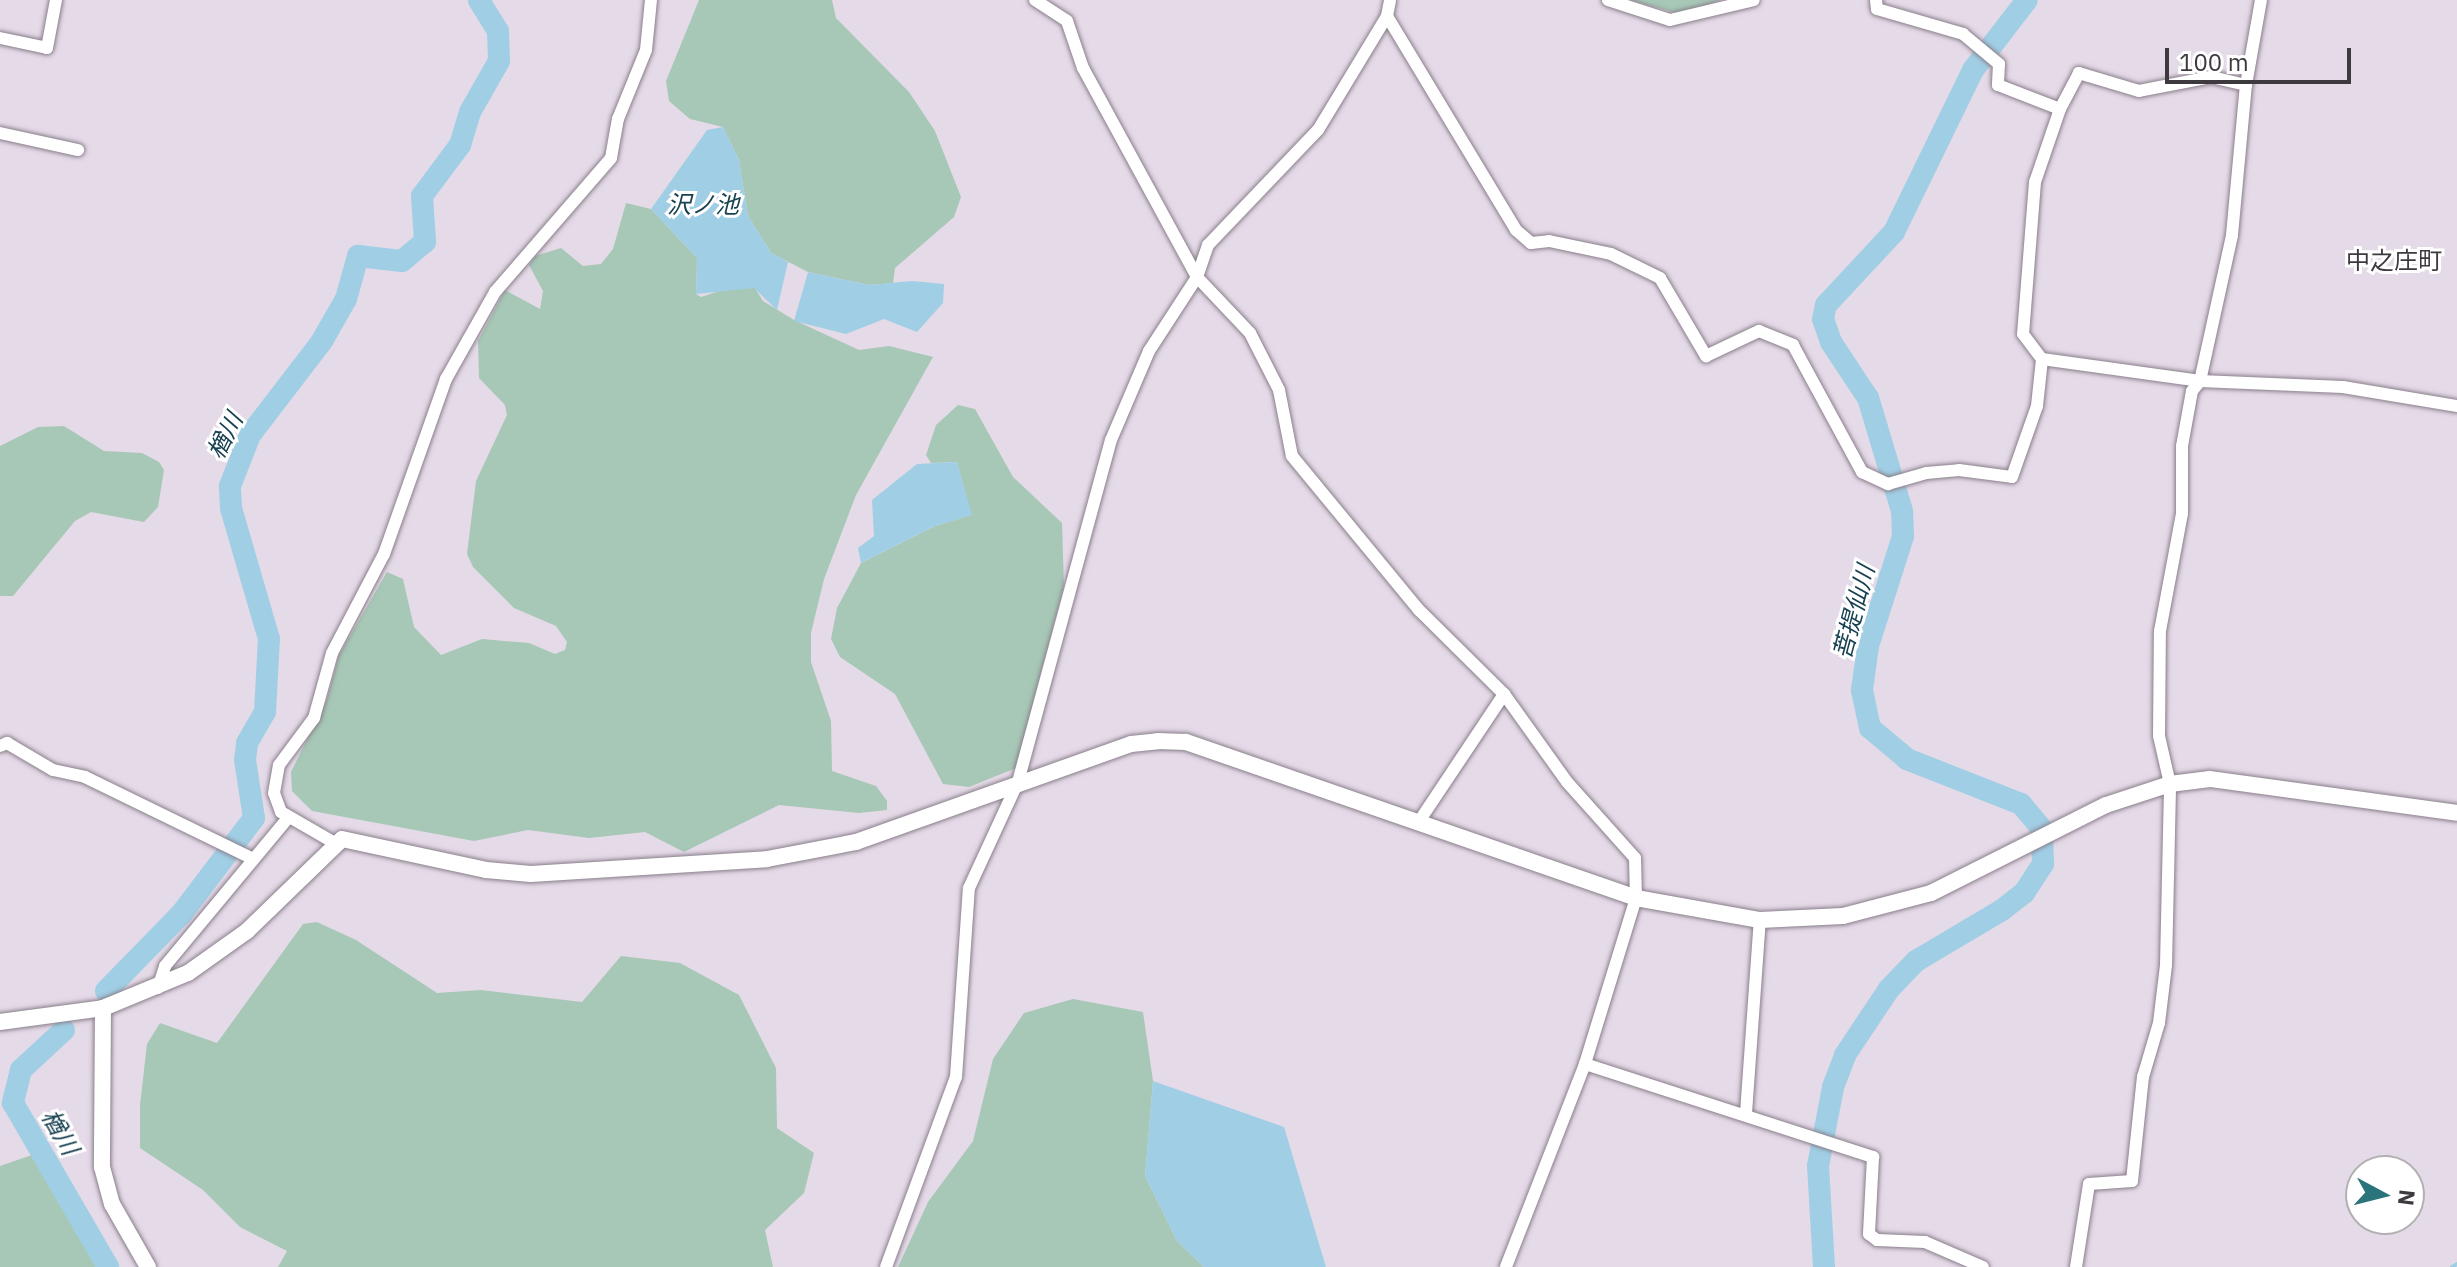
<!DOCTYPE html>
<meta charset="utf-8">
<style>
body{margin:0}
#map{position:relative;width:2457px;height:1267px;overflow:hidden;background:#e5dae7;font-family:"IBM Plex Sans","Noto Sans JP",sans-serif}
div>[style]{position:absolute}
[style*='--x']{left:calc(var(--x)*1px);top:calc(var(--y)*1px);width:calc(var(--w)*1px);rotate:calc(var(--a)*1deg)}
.green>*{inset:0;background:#a7c8b6}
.water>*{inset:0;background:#a0cfe5}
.stream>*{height:4px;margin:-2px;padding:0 2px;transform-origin:2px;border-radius:2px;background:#a0cfe5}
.river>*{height:22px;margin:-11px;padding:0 11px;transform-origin:11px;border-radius:11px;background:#a0cfe5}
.roads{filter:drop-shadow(0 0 2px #897f8b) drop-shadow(0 0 2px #897f8b)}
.street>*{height:12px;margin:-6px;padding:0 6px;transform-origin:6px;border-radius:6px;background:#fff}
.secondary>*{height:16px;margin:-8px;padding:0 8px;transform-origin:8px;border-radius:8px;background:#fff}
span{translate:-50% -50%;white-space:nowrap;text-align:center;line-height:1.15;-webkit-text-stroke:6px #fff;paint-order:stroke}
.water-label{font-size:24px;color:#174050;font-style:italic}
.neighbourhood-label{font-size:24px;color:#3e393f}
.north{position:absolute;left:2345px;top:1155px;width:80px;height:80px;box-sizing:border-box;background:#fff;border:2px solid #b2b0b2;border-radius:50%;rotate:97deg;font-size:22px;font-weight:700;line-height:32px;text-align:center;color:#3e393f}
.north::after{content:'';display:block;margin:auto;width:28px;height:36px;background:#2b747b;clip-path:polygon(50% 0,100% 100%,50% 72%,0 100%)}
.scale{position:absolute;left:2165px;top:48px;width:186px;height:36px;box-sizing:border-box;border:4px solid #3e393f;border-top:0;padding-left:10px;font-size:24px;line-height:28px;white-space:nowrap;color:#3e393f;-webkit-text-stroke:6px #fff;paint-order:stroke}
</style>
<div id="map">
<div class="green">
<i style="clip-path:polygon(699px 0,832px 0,836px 18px,909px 92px,935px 131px,961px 197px,954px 217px,895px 268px,893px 283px,869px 285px,808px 272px,771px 253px,748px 216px,739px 160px,723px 127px,690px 119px,669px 101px,666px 81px)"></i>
<i style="clip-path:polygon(1629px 0,1721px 0,1681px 14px)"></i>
<i style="clip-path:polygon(626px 203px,651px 209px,697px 258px,696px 294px,701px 297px,735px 286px,755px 288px,763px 301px,794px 320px,859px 350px,889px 346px,933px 357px,856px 495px,824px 579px,811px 633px,811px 662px,831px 721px,832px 771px,876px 786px,887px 801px,887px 810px,859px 813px,779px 805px,684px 852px,645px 832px,589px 838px,528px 830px,474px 841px,312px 811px,292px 791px,291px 772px,327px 699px,339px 655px,387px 572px,403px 579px,414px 627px,441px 655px,482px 639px,529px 643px,555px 654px,565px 650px,567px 642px,556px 626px,514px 608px,473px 567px,467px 554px,476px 481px,507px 415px,505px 405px,479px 378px,478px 341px,505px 290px,540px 309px,543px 291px,529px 265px,535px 256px,561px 248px,583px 266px,601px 264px,613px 249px)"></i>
<i style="clip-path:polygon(958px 405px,975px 409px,1013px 477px,1062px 523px,1064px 586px,1016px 768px,969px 787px,943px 784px,895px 694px,840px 657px,831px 639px,837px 608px,861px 563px,935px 526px,971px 515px,957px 462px,931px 463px,926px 455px,936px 425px)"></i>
<i style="clip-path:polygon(64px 426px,104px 451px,142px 453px,159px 462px,164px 470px,158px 507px,144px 522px,91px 512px,75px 521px,13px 596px,0 596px,0 446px,38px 427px)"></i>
<i style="clip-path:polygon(317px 922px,356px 940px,437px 993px,481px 990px,582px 1002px,621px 956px,680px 963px,739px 995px,776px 1068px,777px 1128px,814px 1153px,804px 1193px,765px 1230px,773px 1267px,278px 1267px,287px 1251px,240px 1227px,203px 1190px,140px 1148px,140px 1105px,147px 1044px,160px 1023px,217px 1043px,303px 924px)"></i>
<i style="clip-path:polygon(1073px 999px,1143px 1012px,1153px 1081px,1145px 1176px,1177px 1241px,1204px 1267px,898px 1267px,928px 1202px,973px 1141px,993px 1059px,1024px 1013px)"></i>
<i style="clip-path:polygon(32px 1155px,96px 1267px,0 1267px,0 1166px)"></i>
</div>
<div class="water">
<i style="clip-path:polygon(723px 127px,739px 160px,748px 216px,771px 253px,788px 262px,777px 310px,754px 288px,696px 294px,697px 258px,651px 209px,707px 130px)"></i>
<i style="clip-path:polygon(808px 272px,869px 285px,912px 281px,944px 284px,943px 303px,917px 332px,884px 319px,846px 334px,794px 321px)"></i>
<i style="clip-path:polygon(957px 462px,972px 515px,935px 526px,861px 563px,858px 548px,874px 536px,872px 500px,917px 464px)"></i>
<i style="clip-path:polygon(1153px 1081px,1284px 1127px,1326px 1267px,1204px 1267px,1177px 1241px,1145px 1176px)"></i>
</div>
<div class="stream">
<i style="--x:2452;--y:1267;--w:6;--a:-31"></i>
</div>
<div class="river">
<i style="--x:106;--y:991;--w:109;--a:-45.7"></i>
<i style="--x:182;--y:913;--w:119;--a:-52.8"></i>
<i style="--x:254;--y:818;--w:59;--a:-98.8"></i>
<i style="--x:245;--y:760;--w:17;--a:-83"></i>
<i style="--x:247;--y:743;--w:36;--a:-60"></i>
<i style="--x:265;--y:712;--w:73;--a:-86.9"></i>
<i style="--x:269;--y:639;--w:136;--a:-106.2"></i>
<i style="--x:231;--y:508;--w:22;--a:-93"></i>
<i style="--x:230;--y:486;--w:55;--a:-68.6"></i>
<i style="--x:250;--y:435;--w:118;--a:-52.5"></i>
<i style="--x:322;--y:341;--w:48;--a:-60.3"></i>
<i style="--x:346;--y:299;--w:45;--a:-74.4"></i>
<i style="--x:358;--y:256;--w:44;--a:6.5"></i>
<i style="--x:402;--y:261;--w:30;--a:-40"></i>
<i style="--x:425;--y:242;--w:46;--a:-93.7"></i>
<i style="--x:422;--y:196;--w:64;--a:-53.3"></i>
<i style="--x:460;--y:145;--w:34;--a:-73"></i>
<i style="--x:470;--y:112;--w:59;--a:-60.4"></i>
<i style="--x:499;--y:61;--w:30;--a:-92"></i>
<i style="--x:498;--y:31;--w:36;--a:-122"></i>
<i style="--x:64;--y:1030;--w:59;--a:137.1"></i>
<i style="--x:21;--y:1070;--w:34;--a:104"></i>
<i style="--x:13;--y:1103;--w:190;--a:59.9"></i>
<i style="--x:1824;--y:1267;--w:101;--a:-93.4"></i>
<i style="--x:1818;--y:1166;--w:80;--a:-79.2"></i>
<i style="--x:1833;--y:1087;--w:34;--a:-69"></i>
<i style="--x:1845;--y:1055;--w:79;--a:-56.3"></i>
<i style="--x:1889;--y:989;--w:39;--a:-46"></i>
<i style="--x:1916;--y:961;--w:100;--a:-30.7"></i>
<i style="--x:2002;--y:910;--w:28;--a:-38"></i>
<i style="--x:2024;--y:893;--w:35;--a:-57"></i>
<i style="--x:2043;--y:864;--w:35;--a:-92"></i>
<i style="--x:2042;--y:829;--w:33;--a:-130"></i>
<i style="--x:2021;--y:804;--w:123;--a:-158.5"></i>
<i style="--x:1907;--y:759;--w:48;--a:-140"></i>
<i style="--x:1870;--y:728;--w:39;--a:-102"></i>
<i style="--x:1862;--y:690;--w:44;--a:-82.2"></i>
<i style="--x:1868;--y:646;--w:115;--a:-72.3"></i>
<i style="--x:1903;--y:536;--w:25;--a:-92"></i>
<i style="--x:1902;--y:511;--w:118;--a:-106.7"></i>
<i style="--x:1868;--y:398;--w:67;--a:-123.5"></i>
<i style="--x:1831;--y:342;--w:24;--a:-109"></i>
<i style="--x:1823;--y:319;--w:14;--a:-78"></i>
<i style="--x:1826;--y:305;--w:100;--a:-47"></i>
<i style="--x:1894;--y:232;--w:180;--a:-64"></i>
<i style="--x:1973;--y:70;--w:88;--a:-52.4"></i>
</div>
<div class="roads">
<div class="street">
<i style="--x:1035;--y:0;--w:38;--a:33"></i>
<i style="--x:1067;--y:21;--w:50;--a:71.2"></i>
<i style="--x:1083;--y:68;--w:238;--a:61.4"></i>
<i style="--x:1197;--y:277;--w:77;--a:46.6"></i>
<i style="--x:1250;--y:333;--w:64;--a:63"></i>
<i style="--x:1279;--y:390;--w:67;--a:78.9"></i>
<i style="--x:1292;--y:456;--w:200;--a:50.5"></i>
<i style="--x:1419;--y:610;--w:120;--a:44.7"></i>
<i style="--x:1504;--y:694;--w:108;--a:54.4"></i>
<i style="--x:1567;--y:782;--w:102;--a:48.2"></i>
<i style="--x:1635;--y:858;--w:40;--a:88.6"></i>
<i style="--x:1636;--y:898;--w:174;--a:107.1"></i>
<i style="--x:1585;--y:1064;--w:218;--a:111.3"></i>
<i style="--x:1608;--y:0;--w:65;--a:17.9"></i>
<i style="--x:1670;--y:20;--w:86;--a:-13.4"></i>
<i style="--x:1876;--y:0;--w:9;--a:84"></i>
<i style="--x:1877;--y:9;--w:90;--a:16.2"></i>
<i style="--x:1963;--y:34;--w:47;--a:39.8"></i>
<i style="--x:1999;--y:64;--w:21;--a:93"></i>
<i style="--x:1998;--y:85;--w:66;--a:21.2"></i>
<i style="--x:1387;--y:16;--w:250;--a:58.9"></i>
<i style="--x:1516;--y:230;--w:20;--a:41"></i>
<i style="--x:1531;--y:243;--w:18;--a:-6"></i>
<i style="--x:1549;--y:241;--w:63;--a:11.8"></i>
<i style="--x:1611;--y:254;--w:55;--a:26.1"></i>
<i style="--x:1660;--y:278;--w:91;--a:59.5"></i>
<i style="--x:1706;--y:356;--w:59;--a:-25.3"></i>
<i style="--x:1759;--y:331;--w:37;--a:22"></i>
<i style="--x:1793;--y:345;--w:145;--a:61.5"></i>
<i style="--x:1862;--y:472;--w:29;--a:25"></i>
<i style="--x:1888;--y:484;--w:40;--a:-16"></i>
<i style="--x:1926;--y:473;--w:33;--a:-5"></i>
<i style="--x:1959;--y:470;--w:53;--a:7.5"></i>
<i style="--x:2012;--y:477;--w:75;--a:-70.6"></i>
<i style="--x:2037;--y:406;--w:47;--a:-83.9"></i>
<i style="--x:0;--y:38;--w:48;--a:12"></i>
<i style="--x:47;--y:48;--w:49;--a:-79.4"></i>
<i style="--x:2246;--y:85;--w:36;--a:-167"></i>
<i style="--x:2211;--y:77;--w:73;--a:169"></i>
<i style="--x:2139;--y:91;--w:63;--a:-163.3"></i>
<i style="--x:2079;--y:73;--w:41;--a:117.8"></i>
<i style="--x:2060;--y:109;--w:77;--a:108.9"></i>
<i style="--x:2035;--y:182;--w:152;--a:94.5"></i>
<i style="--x:2023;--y:334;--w:31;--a:53"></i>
<i style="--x:2042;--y:359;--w:160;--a:7.9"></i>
<i style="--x:2200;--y:381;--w:143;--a:2.4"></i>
<i style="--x:2343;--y:387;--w:116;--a:9.5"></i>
<i style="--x:0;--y:133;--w:80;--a:12.3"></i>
<i style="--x:0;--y:746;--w:8;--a:-23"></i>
<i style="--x:7;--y:743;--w:53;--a:30.4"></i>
<i style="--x:53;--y:770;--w:33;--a:12"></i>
<i style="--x:85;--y:777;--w:187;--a:26"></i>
<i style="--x:1418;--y:823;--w:155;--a:-56.3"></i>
<i style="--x:333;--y:842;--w:60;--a:-150"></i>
<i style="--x:281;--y:812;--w:20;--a:-110"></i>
<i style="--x:274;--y:793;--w:28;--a:-80"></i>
<i style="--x:279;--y:765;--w:59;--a:-53.3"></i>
<i style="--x:314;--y:718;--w:67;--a:-74.5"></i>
<i style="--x:332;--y:653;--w:112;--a:-62.3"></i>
<i style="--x:384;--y:554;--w:186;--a:-70.5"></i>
<i style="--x:446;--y:379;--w:100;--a:-60.6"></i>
<i style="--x:495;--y:292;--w:177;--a:-49.1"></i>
<i style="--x:611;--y:158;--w:40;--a:-80"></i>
<i style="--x:618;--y:119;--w:74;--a:-67.9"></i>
<i style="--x:646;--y:50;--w:50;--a:-84.3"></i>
<i style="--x:158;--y:988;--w:23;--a:-72"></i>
<i style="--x:165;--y:966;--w:191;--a:-50.3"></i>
<i style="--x:1585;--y:1064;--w:303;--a:17.9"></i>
<i style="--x:1873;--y:1157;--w:77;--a:93"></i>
<i style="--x:1869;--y:1234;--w:10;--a:37"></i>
<i style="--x:1877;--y:1240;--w:48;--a:2.4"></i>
<i style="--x:1925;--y:1242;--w:63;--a:23.3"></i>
<i style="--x:1746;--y:1113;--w:194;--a:-85.9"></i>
<i style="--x:886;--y:1267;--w:202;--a:-69.8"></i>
<i style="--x:956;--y:1077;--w:189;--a:-86.1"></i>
<i style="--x:969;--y:888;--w:117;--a:-65.2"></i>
<i style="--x:1018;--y:782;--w:354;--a:-74.8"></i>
<i style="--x:1111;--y:440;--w:97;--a:-66.9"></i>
<i style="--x:1149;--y:351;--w:88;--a:-57"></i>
<i style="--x:1197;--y:277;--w:34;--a:-71"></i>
<i style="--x:1208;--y:245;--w:159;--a:-46.3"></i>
<i style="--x:1318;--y:130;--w:133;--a:-58.8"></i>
<i style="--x:1387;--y:16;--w:16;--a:-79"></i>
<i style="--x:2076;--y:1267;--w:84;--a:-81.1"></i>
<i style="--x:2089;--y:1184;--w:43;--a:-4"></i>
<i style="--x:2132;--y:1181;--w:105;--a:-84"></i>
<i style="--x:2143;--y:1077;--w:56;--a:-73.5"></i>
<i style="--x:2159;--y:1023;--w:58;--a:-83.1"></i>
<i style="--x:2166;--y:965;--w:181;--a:-88.7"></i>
<i style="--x:2170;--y:784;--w:49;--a:-102.9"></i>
<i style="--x:2159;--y:736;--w:105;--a:-89.5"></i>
<i style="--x:2160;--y:631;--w:120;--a:-79.4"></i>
<i style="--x:2182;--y:513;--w:67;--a:-90"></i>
<i style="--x:2182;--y:446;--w:56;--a:-79.7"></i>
<i style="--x:2192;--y:391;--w:13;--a:-51"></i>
<i style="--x:2200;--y:381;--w:149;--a:-77.6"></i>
<i style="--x:2232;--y:235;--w:151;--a:-84.7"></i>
<i style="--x:2246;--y:85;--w:86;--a:-80"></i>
</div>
<div class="secondary">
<i style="--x:103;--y:1008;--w:159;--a:90.4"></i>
<i style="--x:102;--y:1167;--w:38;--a:75"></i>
<i style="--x:112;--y:1204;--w:73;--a:60.3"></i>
<i style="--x:0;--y:1022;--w:104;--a:-7.7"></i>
<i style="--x:103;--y:1008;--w:92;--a:-22.4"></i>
<i style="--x:188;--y:973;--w:72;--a:-35.4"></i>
<i style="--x:247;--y:931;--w:132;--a:-44.1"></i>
<i style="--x:342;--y:839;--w:147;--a:12.1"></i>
<i style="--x:486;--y:870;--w:45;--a:5.1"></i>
<i style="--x:531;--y:874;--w:236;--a:-3.6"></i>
<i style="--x:767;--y:859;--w:91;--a:-10.8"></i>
<i style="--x:856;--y:842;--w:292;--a:-19.6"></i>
<i style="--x:1131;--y:744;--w:27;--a:-6"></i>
<i style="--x:1158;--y:741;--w:28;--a:2"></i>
<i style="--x:1186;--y:742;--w:476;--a:19.1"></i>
<i style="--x:1636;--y:898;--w:126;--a:10.1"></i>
<i style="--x:1760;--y:920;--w:83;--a:-2.8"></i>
<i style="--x:1843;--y:916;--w:91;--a:-14.6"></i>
<i style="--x:1931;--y:893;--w:196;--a:-26.7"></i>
<i style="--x:2106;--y:805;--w:67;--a:-18.2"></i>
<i style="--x:2170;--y:784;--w:40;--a:-7.1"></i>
<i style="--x:2210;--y:779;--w:249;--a:7.8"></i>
</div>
</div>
<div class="water-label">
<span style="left:703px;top:205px">沢ノ池</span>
<span style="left:225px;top:436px;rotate:-63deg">楢川</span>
<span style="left:1854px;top:612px;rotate:-75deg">菩提仙川</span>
<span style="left:60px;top:1132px;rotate:60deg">楢川</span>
</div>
<div class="neighbourhood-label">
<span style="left:2394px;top:261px">中之庄町</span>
</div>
<div class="north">N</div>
<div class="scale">100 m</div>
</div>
